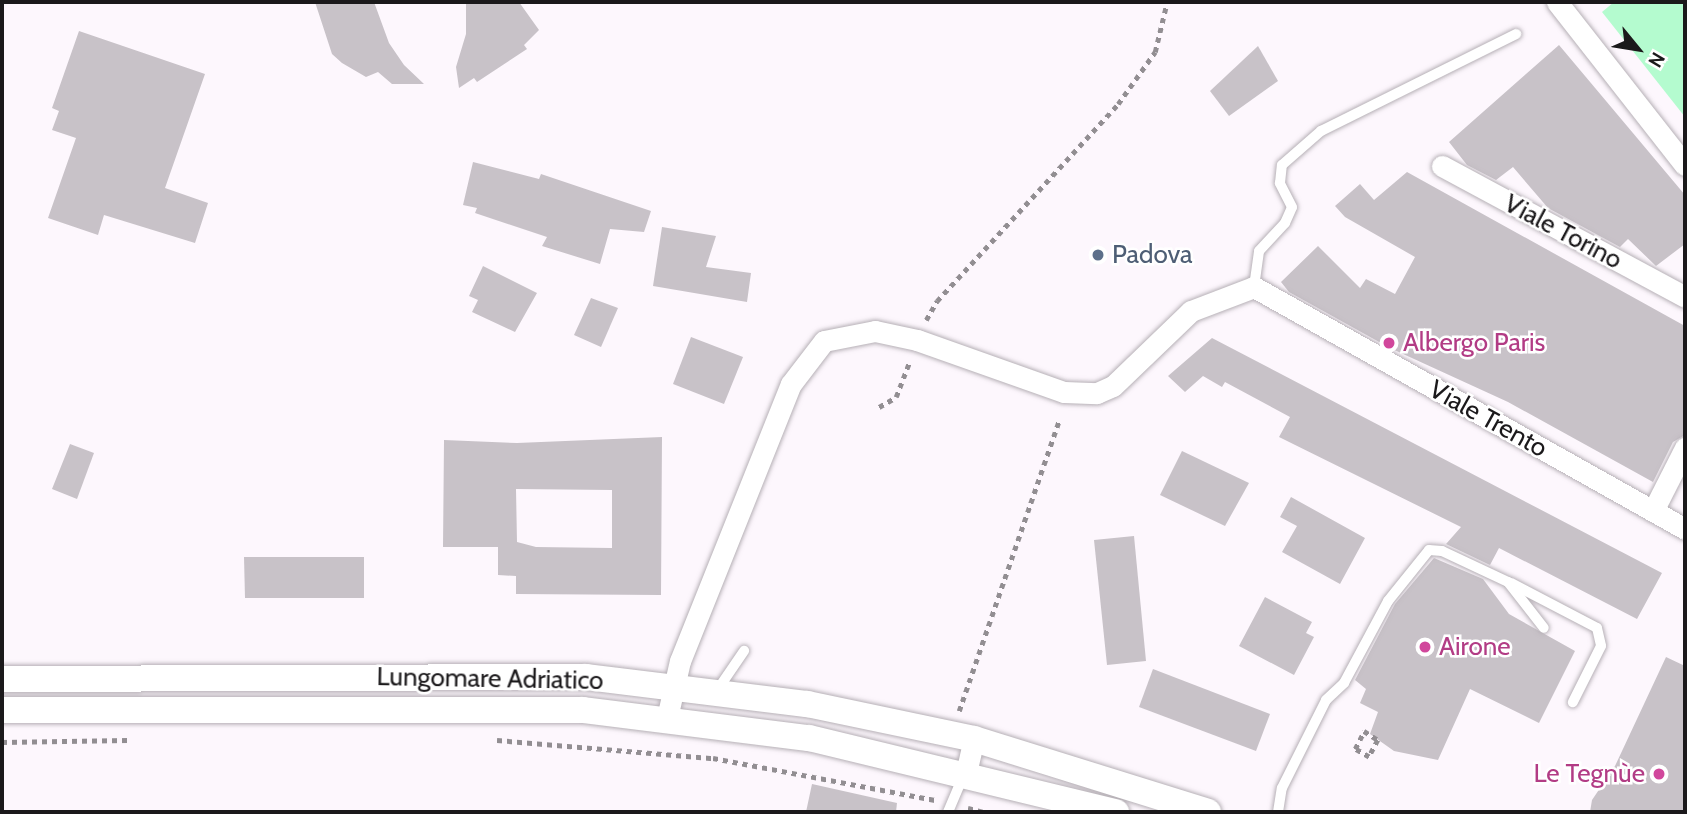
<!DOCTYPE html>
<meta charset="utf-8">
<style>
body{margin:0}
#map{position:relative;width:1687px;height:814px;overflow:hidden;background:#fdf7fd;font-family:Cabin,sans-serif}
div>[style]{position:absolute}
[style*='--x']{left:calc(var(--x)*1px);top:calc(var(--y)*1px);width:calc(var(--w)*1px);rotate:calc(var(--a)*1deg)}
.green>*{inset:0;background:#b4fbcf}
.building>*{inset:0;background:#c8c2c8}
.path>*{height:4.5px;margin-top:-2.25px;transform-origin:0;background:repeating-linear-gradient(90deg,#928e92 0 5px,transparent 0 10px)}
.roads{filter:drop-shadow(0 0 2px #b6b0b6) drop-shadow(0 0 2px #b6b0b6)}
.service>*{height:10px;margin:-5px;padding:0 5px;transform-origin:5px;border-radius:5px;background:#fff}
.minor>*{height:21px;margin:-10.5px;padding:0 10.5px;transform-origin:10.5px;border-radius:10.5px;background:#fff}
.tertiary>*{height:26px;margin:-13px;padding:0 13px;transform-origin:13px;border-radius:13px;background:#fff}
.dots>*{width:19px;height:19px;translate:-50% -50%;box-sizing:border-box;border:4px solid #fff;border-radius:50%}
span{translate:-50% -50%;white-space:nowrap;text-align:center;line-height:1.15;-webkit-text-stroke:5px #fff;paint-order:stroke}
.street-label{font-size:26px;color:#1b191b}
.service-label{font-size:26px;color:#4e5e75}
.left{translate:0 -50%;text-align:left}
.hotel-label{font-size:26px;color:#b23c85}
.right{translate:-100% -50%;text-align:right}
.frame{position:absolute;inset:0;border:4px solid #1b191b;pointer-events:none}
.north{position:absolute;left:1603px;top:14px;width:70px;height:70px;-webkit-text-stroke:5px #fff;paint-order:stroke;rotate:120deg;font-size:19px;font-weight:700;line-height:28px;text-align:center;color:#1b191b}
.north::after{content:'';display:block;margin:auto;width:24px;height:32px;background:#1b191b;clip-path:polygon(50% 0,100% 100%,50% 72%,0 100%)}
</style>
<div id="map">
<div class="green">
<i style="clip-path:polygon(1614px 2px,1685px 2px,1685px 117px,1602px 12px)"></i>
</div>
<div class="building">
<i style="clip-path:polygon(315px 2px,374px 2px,389px 43px,404px 65px,424px 84px,392px 84px,378px 72px,366px 77px,342px 63px,332px 54px)"></i>
<i style="clip-path:polygon(466px 2px,519px 2px,539px 30px,524px 45px,527px 49px,477px 82px,474px 78px,459px 88px,456px 67px,466px 34px)"></i>
<i style="clip-path:polygon(79px 31px,205px 74px,165px 188px,208px 203px,195px 243px,104px 215px,98px 235px,48px 218px,76px 138px,52px 130px,59px 111px,52px 108px)"></i>
<i style="clip-path:polygon(1559px 45px,1685px 195px,1685px 244px,1656px 266px,1628px 239px,1620px 247px,1548px 208px,1513px 167px,1496px 180px,1467px 165px,1449px 142px)"></i>
<i style="clip-path:polygon(1258px 46px,1278px 81px,1229px 116px,1210px 91px)"></i>
<i style="clip-path:polygon(473px 162px,539px 179px,541px 174px,651px 211px,644px 232px,610px 229px,600px 264px,542px 246px,547px 237px,475px 213px,477px 208px,463px 205px)"></i>
<i style="clip-path:polygon(1407px 172px,1685px 326px,1685px 435px,1673px 442px,1653px 482px,1508px 402px,1390px 348px,1289px 292px,1281px 282px,1318px 246px,1360px 288px,1366px 279px,1395px 294px,1415px 257px,1345px 217px,1335px 206px,1360px 184px,1374px 200px)"></i>
<i style="clip-path:polygon(662px 227px,716px 236px,706px 267px,751px 273px,747px 302px,653px 286px)"></i>
<i style="clip-path:polygon(483px 266px,537px 293px,515px 332px,472px 312px,478px 300px,469px 296px)"></i>
<i style="clip-path:polygon(591px 298px,618px 308px,601px 347px,574px 335px)"></i>
<i style="clip-path:polygon(691px 337px,743px 357px,724px 404px,673px 384px)"></i>
<i style="clip-path:polygon(1212px 338px,1662px 573px,1637px 619px,1499px 548px,1490px 565px,1446px 544px,1461px 527px,1279px 437px,1290px 417px,1225px 382px,1222px 387px,1203px 376px,1185px 392px,1168px 376px)"></i>
<i style="clip-path:polygon(evenodd,662px 437px,661px 595px,516px 594px,516px 576px,498px 575px,498px 547px,443px 547px,444px 440px,517px 443px,662px 437px,516px 489px,612px 490px,612px 548px,536px 547px,517px 542px,516px 489px)"></i>
<i style="clip-path:polygon(70px 444px,94px 453px,77px 499px,52px 489px)"></i>
<i style="clip-path:polygon(1182px 451px,1249px 483px,1225px 526px,1160px 495px)"></i>
<i style="clip-path:polygon(1291px 497px,1365px 538px,1340px 584px,1282px 552px,1297px 526px,1280px 517px)"></i>
<i style="clip-path:polygon(1134px 536px,1146px 661px,1107px 665px,1094px 540px)"></i>
<i style="clip-path:polygon(244px 557px,364px 557px,364px 598px,245px 598px)"></i>
<i style="clip-path:polygon(1434px 558px,1483px 579px,1509px 614px,1575px 651px,1539px 723px,1470px 689px,1438px 760px,1394px 751px,1370px 734px,1378px 712px,1360px 703px,1366px 689px,1355px 680px,1395px 604px)"></i>
<i style="clip-path:polygon(1265px 597px,1312px 622px,1306px 633px,1314px 637px,1294px 675px,1239px 646px)"></i>
<i style="clip-path:polygon(1666px 657px,1685px 666px,1685px 812px,1590px 812px,1592px 800px,1615px 766px)"></i>
<i style="clip-path:polygon(1153px 669px,1270px 714px,1256px 751px,1139px 707px)"></i>
<i style="clip-path:polygon(812px 784px,897px 803px,896px 812px,806px 812px)"></i>
</div>
<div class="path">
<i style="--x:926;--y:320;--w:22;--a:-60"></i>
<i style="--x:937;--y:301;--w:268;--a:-47.4"></i>
<i style="--x:1118;--y:104;--w:64;--a:-54.6"></i>
<i style="--x:1155;--y:52;--w:51;--a:-76.5"></i>
<i style="--x:879;--y:407;--w:20;--a:-30"></i>
<i style="--x:896;--y:397;--w:39;--a:-69"></i>
<i style="--x:959;--y:711;--w:308;--a:-71"></i>
<i style="--x:1364;--y:731;--w:17;--a:33"></i>
<i style="--x:1378;--y:740;--w:19;--a:118"></i>
<i style="--x:1369;--y:757;--w:16;--a:-150"></i>
<i style="--x:1355;--y:749;--w:20;--a:-63"></i>
<i style="--x:497;--y:740;--w:217;--a:4.8"></i>
<i style="--x:713;--y:758;--w:226;--a:10.7"></i>
<i style="--x:2;--y:742;--w:126;--a:-0.9"></i>
<i style="--x:968;--y:808;--w:16;--a:14"></i>
</div>
<div class="roads">
<div class="service">
<i style="--x:1254;--y:287;--w:36;--a:-82"></i>
<i style="--x:1259;--y:251;--w:38;--a:-47"></i>
<i style="--x:1285;--y:223;--w:17;--a:-66"></i>
<i style="--x:1292;--y:207;--w:27;--a:-117"></i>
<i style="--x:1280;--y:183;--w:18;--a:-84"></i>
<i style="--x:1282;--y:165;--w:52;--a:-41.1"></i>
<i style="--x:1321;--y:131;--w:218;--a:-26.4"></i>
<i style="--x:1511;--y:583;--w:97;--a:27.6"></i>
<i style="--x:1597;--y:628;--w:18;--a:77"></i>
<i style="--x:1601;--y:646;--w:63;--a:116.6"></i>
<i style="--x:716;--y:692;--w:50;--a:-55.7"></i>
<i style="--x:948;--y:812;--w:38;--a:-67"></i>
<i style="--x:1278;--y:812;--w:24;--a:-81"></i>
<i style="--x:1282;--y:788;--w:98;--a:-63.4"></i>
<i style="--x:1326;--y:700;--w:25;--a:-43"></i>
<i style="--x:1344;--y:683;--w:93;--a:-61.8"></i>
<i style="--x:1388;--y:601;--w:65;--a:-51.2"></i>
<i style="--x:1429;--y:550;--w:13;--a:4"></i>
<i style="--x:1442;--y:551;--w:73;--a:25.2"></i>
<i style="--x:1508;--y:582;--w:58;--a:52"></i>
</div>
<div class="minor">
<i style="--x:1557;--y:2;--w:207;--a:51.9"></i>
<i style="--x:1442;--y:166;--w:276;--a:28.3"></i>
<i style="--x:1653;--y:511;--w:71;--a:-63.1"></i>
<i style="--x:667;--y:718;--w:58;--a:-77.2"></i>
<i style="--x:680;--y:661;--w:298;--a:-68.2"></i>
<i style="--x:791;--y:384;--w:54;--a:-52.5"></i>
<i style="--x:824;--y:341;--w:52;--a:-11.1"></i>
<i style="--x:875;--y:331;--w:43;--a:12.1"></i>
<i style="--x:917;--y:340;--w:156;--a:19.5"></i>
<i style="--x:1064;--y:392;--w:33;--a:2"></i>
<i style="--x:1097;--y:393;--w:17;--a:-24"></i>
<i style="--x:1113;--y:386;--w:108;--a:-43.9"></i>
<i style="--x:1191;--y:311;--w:67;--a:-20.9"></i>
<i style="--x:1254;--y:287;--w:494;--a:29.3"></i>
<i style="--x:966;--y:773;--w:35;--a:-77"></i>
</div>
<div class="tertiary">
<i style="--x:2;--y:679;--w:584;--a:-0.2"></i>
<i style="--x:586;--y:677;--w:223;--a:7"></i>
<i style="--x:807;--y:704;--w:171;--a:11.8"></i>
<i style="--x:974;--y:739;--w:245;--a:17.3"></i>
<i style="--x:2;--y:710;--w:581;--a:0"></i>
<i style="--x:583;--y:710;--w:228;--a:7.1"></i>
<i style="--x:809;--y:738;--w:316;--a:13.6"></i>
</div>
</div>
<div class="dots">
<i style="left:1098px;top:255px;background:#5c6f8a"></i>
<i style="left:1389px;top:343px;background:#d1479c"></i>
<i style="left:1425px;top:647px;background:#d1479c"></i>
<i style="left:1659px;top:774px;background:#d1479c"></i>
</div>
<div class="street-label">
<span style="left:1563px;top:232px;rotate:28deg">Viale Torino</span>
<span style="left:1488px;top:419px;rotate:29deg">Viale Trento</span>
<span style="left:490px;top:679px;rotate:1deg">Lungomare Adriatico</span>
</div>
<div class="service-label">
<span class="left" style="left:1112px;top:255px">Padova</span>
</div>
<div class="hotel-label">
<span class="left" style="left:1403px;top:343px">Albergo Paris</span>
<span class="left" style="left:1439px;top:647px">Airone</span>
<span class="right" style="left:1645px;top:774px">Le Tegnùe</span>
</div>
<div class="frame"></div>
<div class="north">N</div>
</div>
